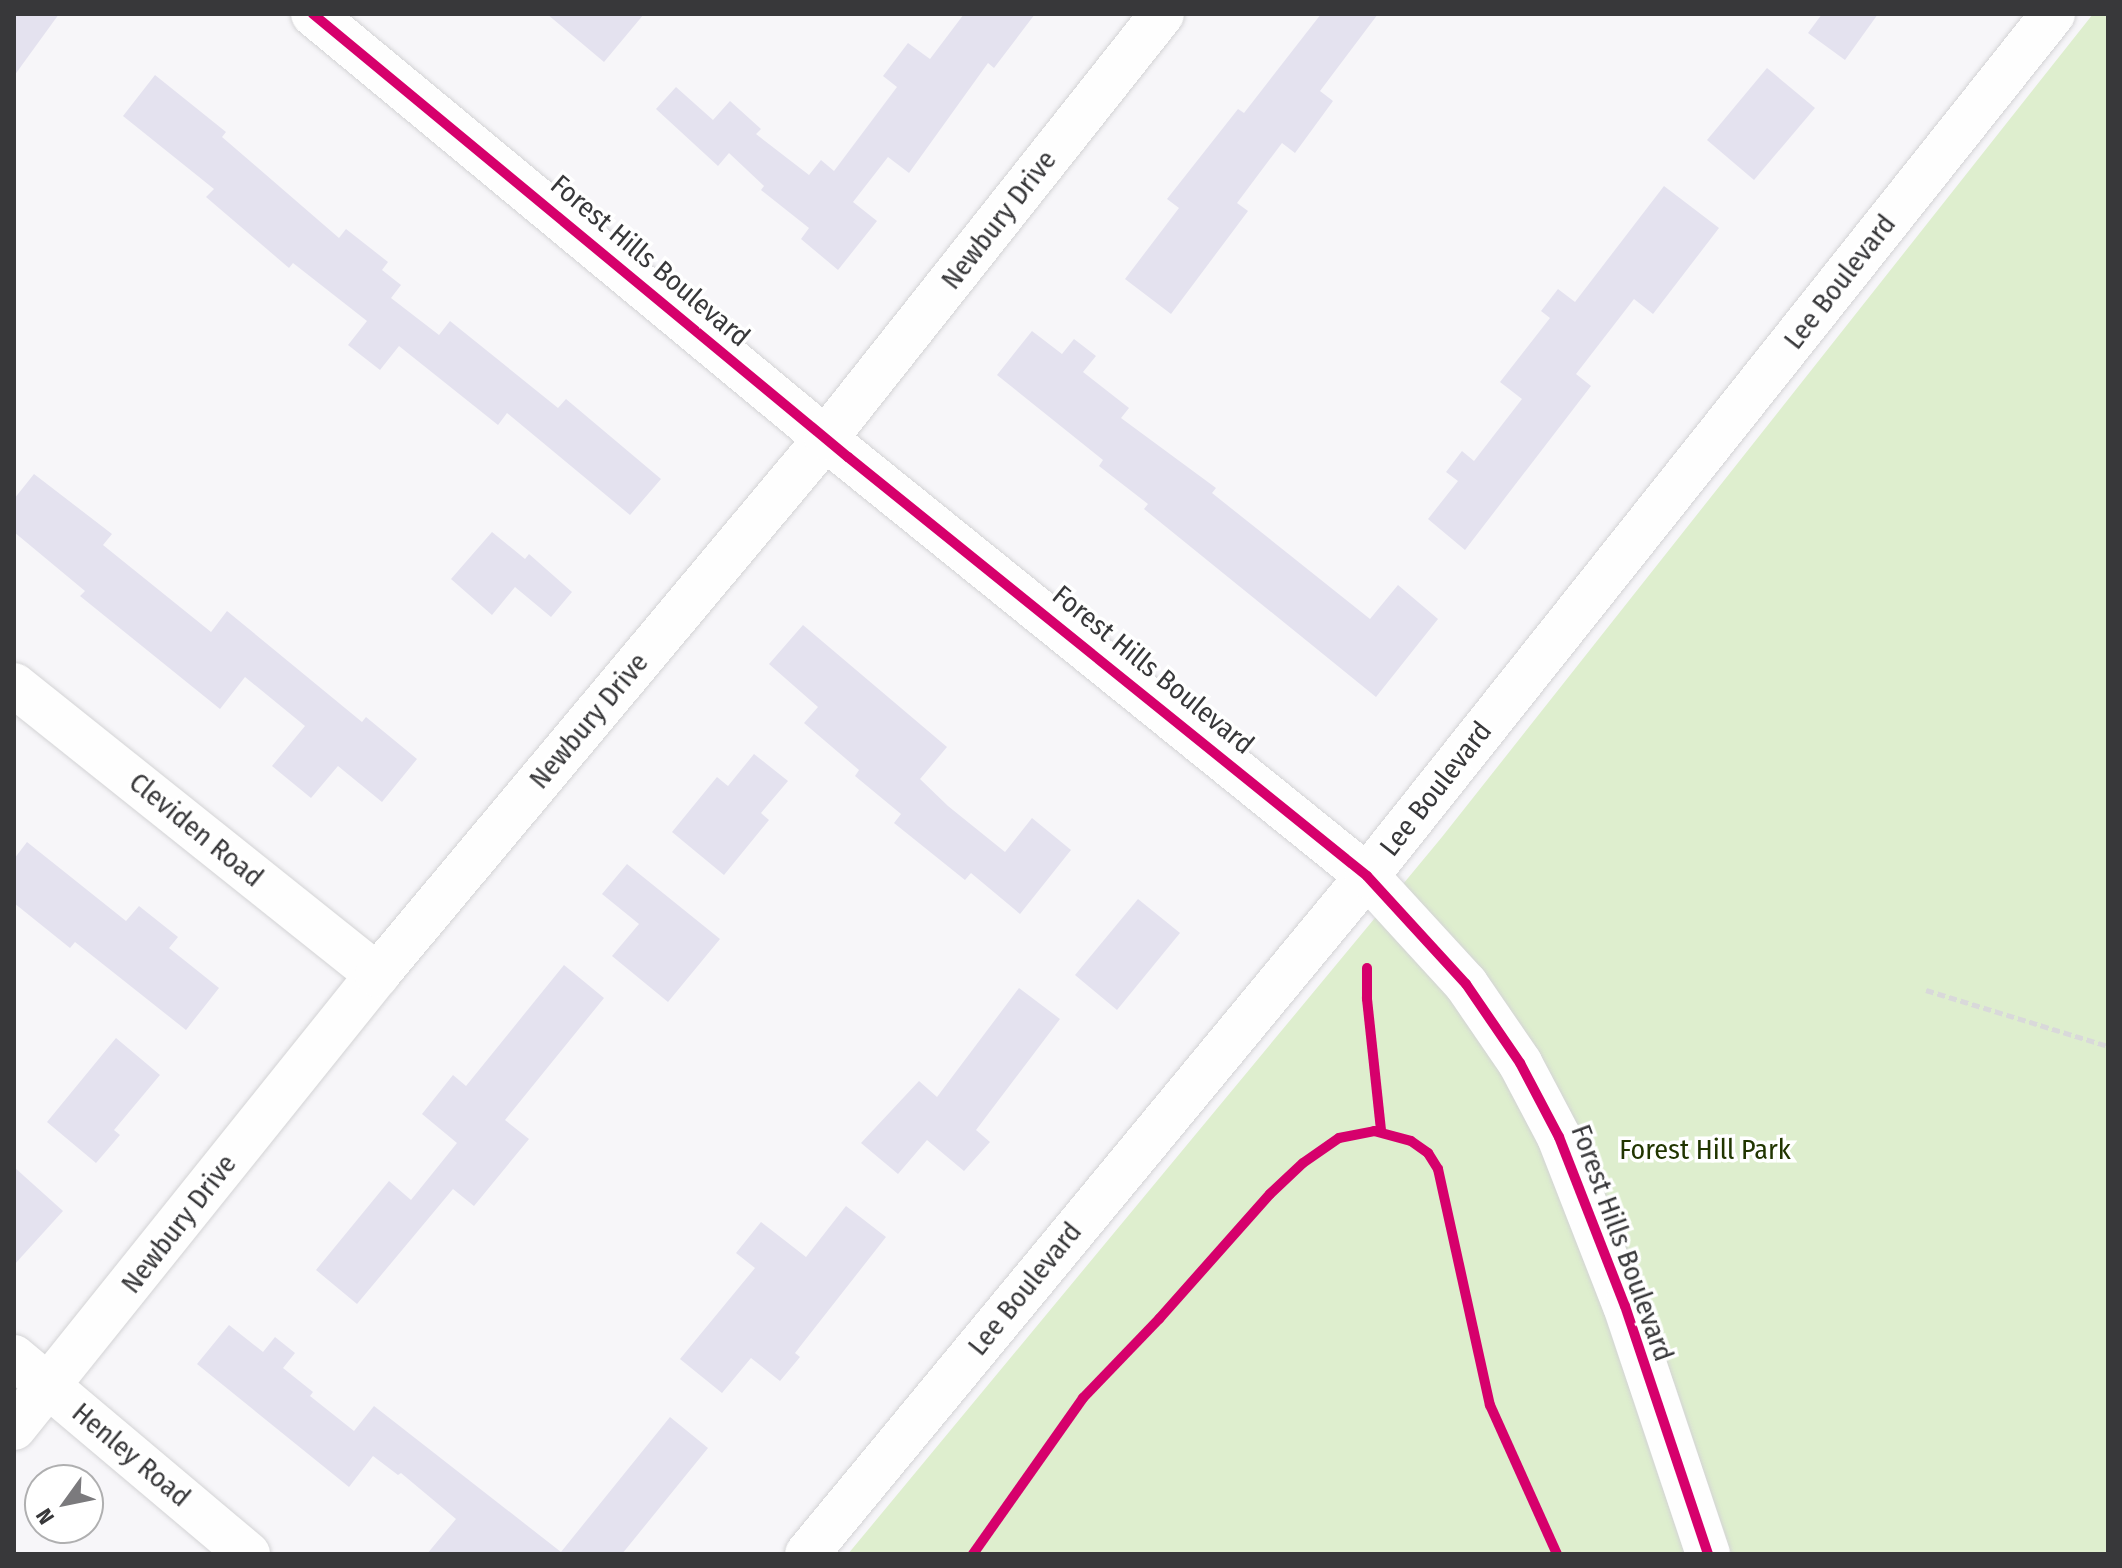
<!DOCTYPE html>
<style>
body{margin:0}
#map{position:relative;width:2122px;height:1568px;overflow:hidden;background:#f7f6f9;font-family:"Fira Sans Condensed",sans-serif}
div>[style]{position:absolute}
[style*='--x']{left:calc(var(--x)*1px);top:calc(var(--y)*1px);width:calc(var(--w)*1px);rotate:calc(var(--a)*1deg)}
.green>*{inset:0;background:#deeece}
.building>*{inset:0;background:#e4e2ef}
.path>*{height:5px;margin-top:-2.5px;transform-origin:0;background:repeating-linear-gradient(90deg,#d9d9da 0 8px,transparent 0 12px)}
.roads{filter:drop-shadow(0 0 2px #d3d3d5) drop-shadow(0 0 2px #d3d3d5)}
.minor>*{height:44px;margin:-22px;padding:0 22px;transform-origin:22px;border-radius:22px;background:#fefefe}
.cycleway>*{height:10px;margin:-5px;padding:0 5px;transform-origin:5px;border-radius:5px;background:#d6006c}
span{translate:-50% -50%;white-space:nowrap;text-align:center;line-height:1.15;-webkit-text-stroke:7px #fff;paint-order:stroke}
.street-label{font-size:28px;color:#38383a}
.park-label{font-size:28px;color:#213500}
.frame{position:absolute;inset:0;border:16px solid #38383a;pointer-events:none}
.north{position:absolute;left:24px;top:1464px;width:80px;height:80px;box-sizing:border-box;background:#fff;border:2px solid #afafb0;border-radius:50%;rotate:237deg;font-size:22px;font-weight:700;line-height:32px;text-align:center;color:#38383a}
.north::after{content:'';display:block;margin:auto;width:28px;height:36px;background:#7b7a7d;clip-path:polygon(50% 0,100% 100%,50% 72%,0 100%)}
</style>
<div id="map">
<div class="green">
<i style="clip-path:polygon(2093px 14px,2108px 14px,2108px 1554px,848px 1554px,1442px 837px)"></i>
</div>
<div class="building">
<i style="clip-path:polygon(14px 14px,59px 14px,14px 76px)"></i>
<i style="clip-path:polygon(547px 14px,644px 14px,604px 62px)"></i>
<i style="clip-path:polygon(964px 14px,1035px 14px,994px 68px,988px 63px,909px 173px,888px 157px,853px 202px,877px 221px,838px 270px,801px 239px,809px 228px,761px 190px,764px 186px,729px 153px,718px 166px,656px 109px,676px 87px,713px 120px,730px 101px,761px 129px,756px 134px,809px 175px,821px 160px,834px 171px,897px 87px,883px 76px,908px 43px,930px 59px)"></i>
<i style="clip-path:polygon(1321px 14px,1378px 14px,1320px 91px,1333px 101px,1295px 153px,1282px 143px,1237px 203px,1248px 211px,1171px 314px,1125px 279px,1179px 208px,1167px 199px,1238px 109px,1244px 113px)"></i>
<i style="clip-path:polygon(1822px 14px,1878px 14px,1845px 60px,1808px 33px)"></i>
<i style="clip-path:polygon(1767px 68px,1815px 108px,1754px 180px,1707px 140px)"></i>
<i style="clip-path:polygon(155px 75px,226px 132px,222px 137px,339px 238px,346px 229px,388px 262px,382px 270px,401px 285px,391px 298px,439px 335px,450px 321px,558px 408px,566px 399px,661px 479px,630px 515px,507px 413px,498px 425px,399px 346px,380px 370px,348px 345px,367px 321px,293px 263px,289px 268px,206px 197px,214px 189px,123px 116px)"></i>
<i style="clip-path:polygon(1664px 186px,1719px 228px,1653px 314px,1634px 299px,1576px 374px,1591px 386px,1465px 550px,1428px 519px,1458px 481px,1446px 472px,1462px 451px,1474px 461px,1522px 399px,1500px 382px,1550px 318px,1541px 311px,1558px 289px,1575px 302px)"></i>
<i style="clip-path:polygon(1032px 331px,1062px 354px,1074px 339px,1096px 356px,1083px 372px,1129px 408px,1121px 418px,1216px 488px,1212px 493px,1370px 619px,1398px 585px,1438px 619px,1376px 697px,1144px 509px,1148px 504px,1099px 466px,1103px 460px,997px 375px)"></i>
<i style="clip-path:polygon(34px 474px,112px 534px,103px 545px,211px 632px,227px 611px,362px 722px,366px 717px,417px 759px,382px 802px,338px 766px,311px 798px,272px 766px,305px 726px,245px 677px,220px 709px,80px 596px,85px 591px,14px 532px,14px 499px)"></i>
<i style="clip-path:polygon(492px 532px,525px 559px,529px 554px,572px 592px,551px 617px,515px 587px,492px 615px,451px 579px)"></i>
<i style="clip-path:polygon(803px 625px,947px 747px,920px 779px,948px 806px,1005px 852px,1032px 818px,1071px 850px,1020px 914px,971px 873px,965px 880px,894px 823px,901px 814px,855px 776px,859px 770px,804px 723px,818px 707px,769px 664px)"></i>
<i style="clip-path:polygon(754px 754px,788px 781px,761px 813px,769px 820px,724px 875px,672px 832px,717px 777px,728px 786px)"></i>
<i style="clip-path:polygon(27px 842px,126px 921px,139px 906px,178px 937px,169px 948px,219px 988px,186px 1030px,75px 942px,70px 948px,14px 903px,14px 859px)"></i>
<i style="clip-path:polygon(627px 864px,720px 939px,668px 1002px,612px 956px,639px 924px,602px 894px)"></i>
<i style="clip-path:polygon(1138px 899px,1180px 933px,1117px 1010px,1075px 975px)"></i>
<i style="clip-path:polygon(564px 965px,604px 998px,505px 1120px,529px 1139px,474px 1206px,453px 1189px,357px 1304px,316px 1270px,389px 1181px,411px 1200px,457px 1143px,422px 1114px,453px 1075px,466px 1086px)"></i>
<i style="clip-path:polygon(1019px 988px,1060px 1019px,976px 1130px,990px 1142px,964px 1171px,927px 1140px,898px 1174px,861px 1143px,919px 1081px,937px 1097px)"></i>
<i style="clip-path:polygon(116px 1038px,160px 1075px,114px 1130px,120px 1135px,96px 1163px,47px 1122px)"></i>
<i style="clip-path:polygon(14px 1167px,63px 1211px,14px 1265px)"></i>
<i style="clip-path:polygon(846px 1206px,886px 1237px,795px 1353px,800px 1357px,780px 1381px,751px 1358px,722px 1393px,680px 1359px,755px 1268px,736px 1253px,761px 1222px,806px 1257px)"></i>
<i style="clip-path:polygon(229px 1325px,263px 1352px,275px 1337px,295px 1353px,283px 1368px,313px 1392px,310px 1396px,354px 1431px,374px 1406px,561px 1552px,670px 1417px,708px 1448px,622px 1554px,427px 1554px,456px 1519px,401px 1473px,398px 1475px,373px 1456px,349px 1487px,197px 1364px)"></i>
</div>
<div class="path">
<i style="--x:1926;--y:990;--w:190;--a:17.1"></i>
</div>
<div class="roads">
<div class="minor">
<i style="--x:313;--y:14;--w:695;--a:39.63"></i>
<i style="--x:848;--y:457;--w:667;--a:38.91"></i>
<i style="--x:1367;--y:876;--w:147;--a:47.5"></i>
<i style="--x:1466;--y:984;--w:96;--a:55.6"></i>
<i style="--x:1520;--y:1063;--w:84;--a:62.2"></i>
<i style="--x:1559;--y:1137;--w:181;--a:68.7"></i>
<i style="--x:1625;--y:1306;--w:262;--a:71.5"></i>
<i style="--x:14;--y:685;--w:465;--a:38.6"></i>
<i style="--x:14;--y:1357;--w:306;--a:40.1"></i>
<i style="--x:14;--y:1428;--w:580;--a:-51.29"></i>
<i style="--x:377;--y:975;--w:700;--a:-50.1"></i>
<i style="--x:826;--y:438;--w:541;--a:-51.6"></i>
<i style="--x:807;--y:1554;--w:879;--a:-50.44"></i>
<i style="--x:1367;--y:876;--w:1102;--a:-51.49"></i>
</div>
</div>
<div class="cycleway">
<i style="--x:313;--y:14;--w:695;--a:39.63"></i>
<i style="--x:848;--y:457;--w:667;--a:38.91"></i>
<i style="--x:1367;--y:876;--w:147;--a:47.5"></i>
<i style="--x:1466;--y:984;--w:96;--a:55.6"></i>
<i style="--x:1520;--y:1063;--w:84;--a:62.2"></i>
<i style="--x:1559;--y:1137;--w:181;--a:68.7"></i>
<i style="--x:1625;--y:1306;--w:262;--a:71.5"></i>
<i style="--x:1367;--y:968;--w:31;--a:90"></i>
<i style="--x:1367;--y:999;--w:133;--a:83.9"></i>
<i style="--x:973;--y:1554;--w:191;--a:-54.8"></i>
<i style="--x:1083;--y:1398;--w:110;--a:-46.1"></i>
<i style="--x:1159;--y:1319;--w:167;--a:-48.4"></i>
<i style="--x:1270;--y:1194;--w:45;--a:-43.2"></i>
<i style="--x:1303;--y:1163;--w:44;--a:-34.8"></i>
<i style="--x:1339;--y:1138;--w:36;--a:-11"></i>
<i style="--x:1374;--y:1131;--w:38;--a:15"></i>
<i style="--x:1411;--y:1141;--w:21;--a:35"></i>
<i style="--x:1428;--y:1153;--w:19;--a:58"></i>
<i style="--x:1438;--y:1169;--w:242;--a:77.6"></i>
<i style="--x:1490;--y:1405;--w:163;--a:65.8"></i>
</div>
<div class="street-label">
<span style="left:999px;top:220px;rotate:-52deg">Newbury Drive</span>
<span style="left:650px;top:261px;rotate:40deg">Forest Hills Boulevard</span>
<span style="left:1840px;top:282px;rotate:-52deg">Lee Boulevard</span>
<span style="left:1153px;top:670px;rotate:39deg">Forest Hills Boulevard</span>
<span style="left:589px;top:721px;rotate:-50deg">Newbury Drive</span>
<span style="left:1436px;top:789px;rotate:-52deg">Lee Boulevard</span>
<span style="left:196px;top:830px;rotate:39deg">Cleviden Road</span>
<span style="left:179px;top:1224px;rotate:-52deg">Newbury Drive</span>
<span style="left:1622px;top:1243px;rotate:70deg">Forest Hills Boulevard</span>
<span style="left:1025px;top:1289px;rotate:-51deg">Lee Boulevard</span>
<span style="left:131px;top:1455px;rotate:40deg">Henley Road</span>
</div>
<div class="park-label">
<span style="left:1705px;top:1150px">Forest Hill Park</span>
</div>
<div class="frame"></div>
<div class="north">N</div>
</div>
